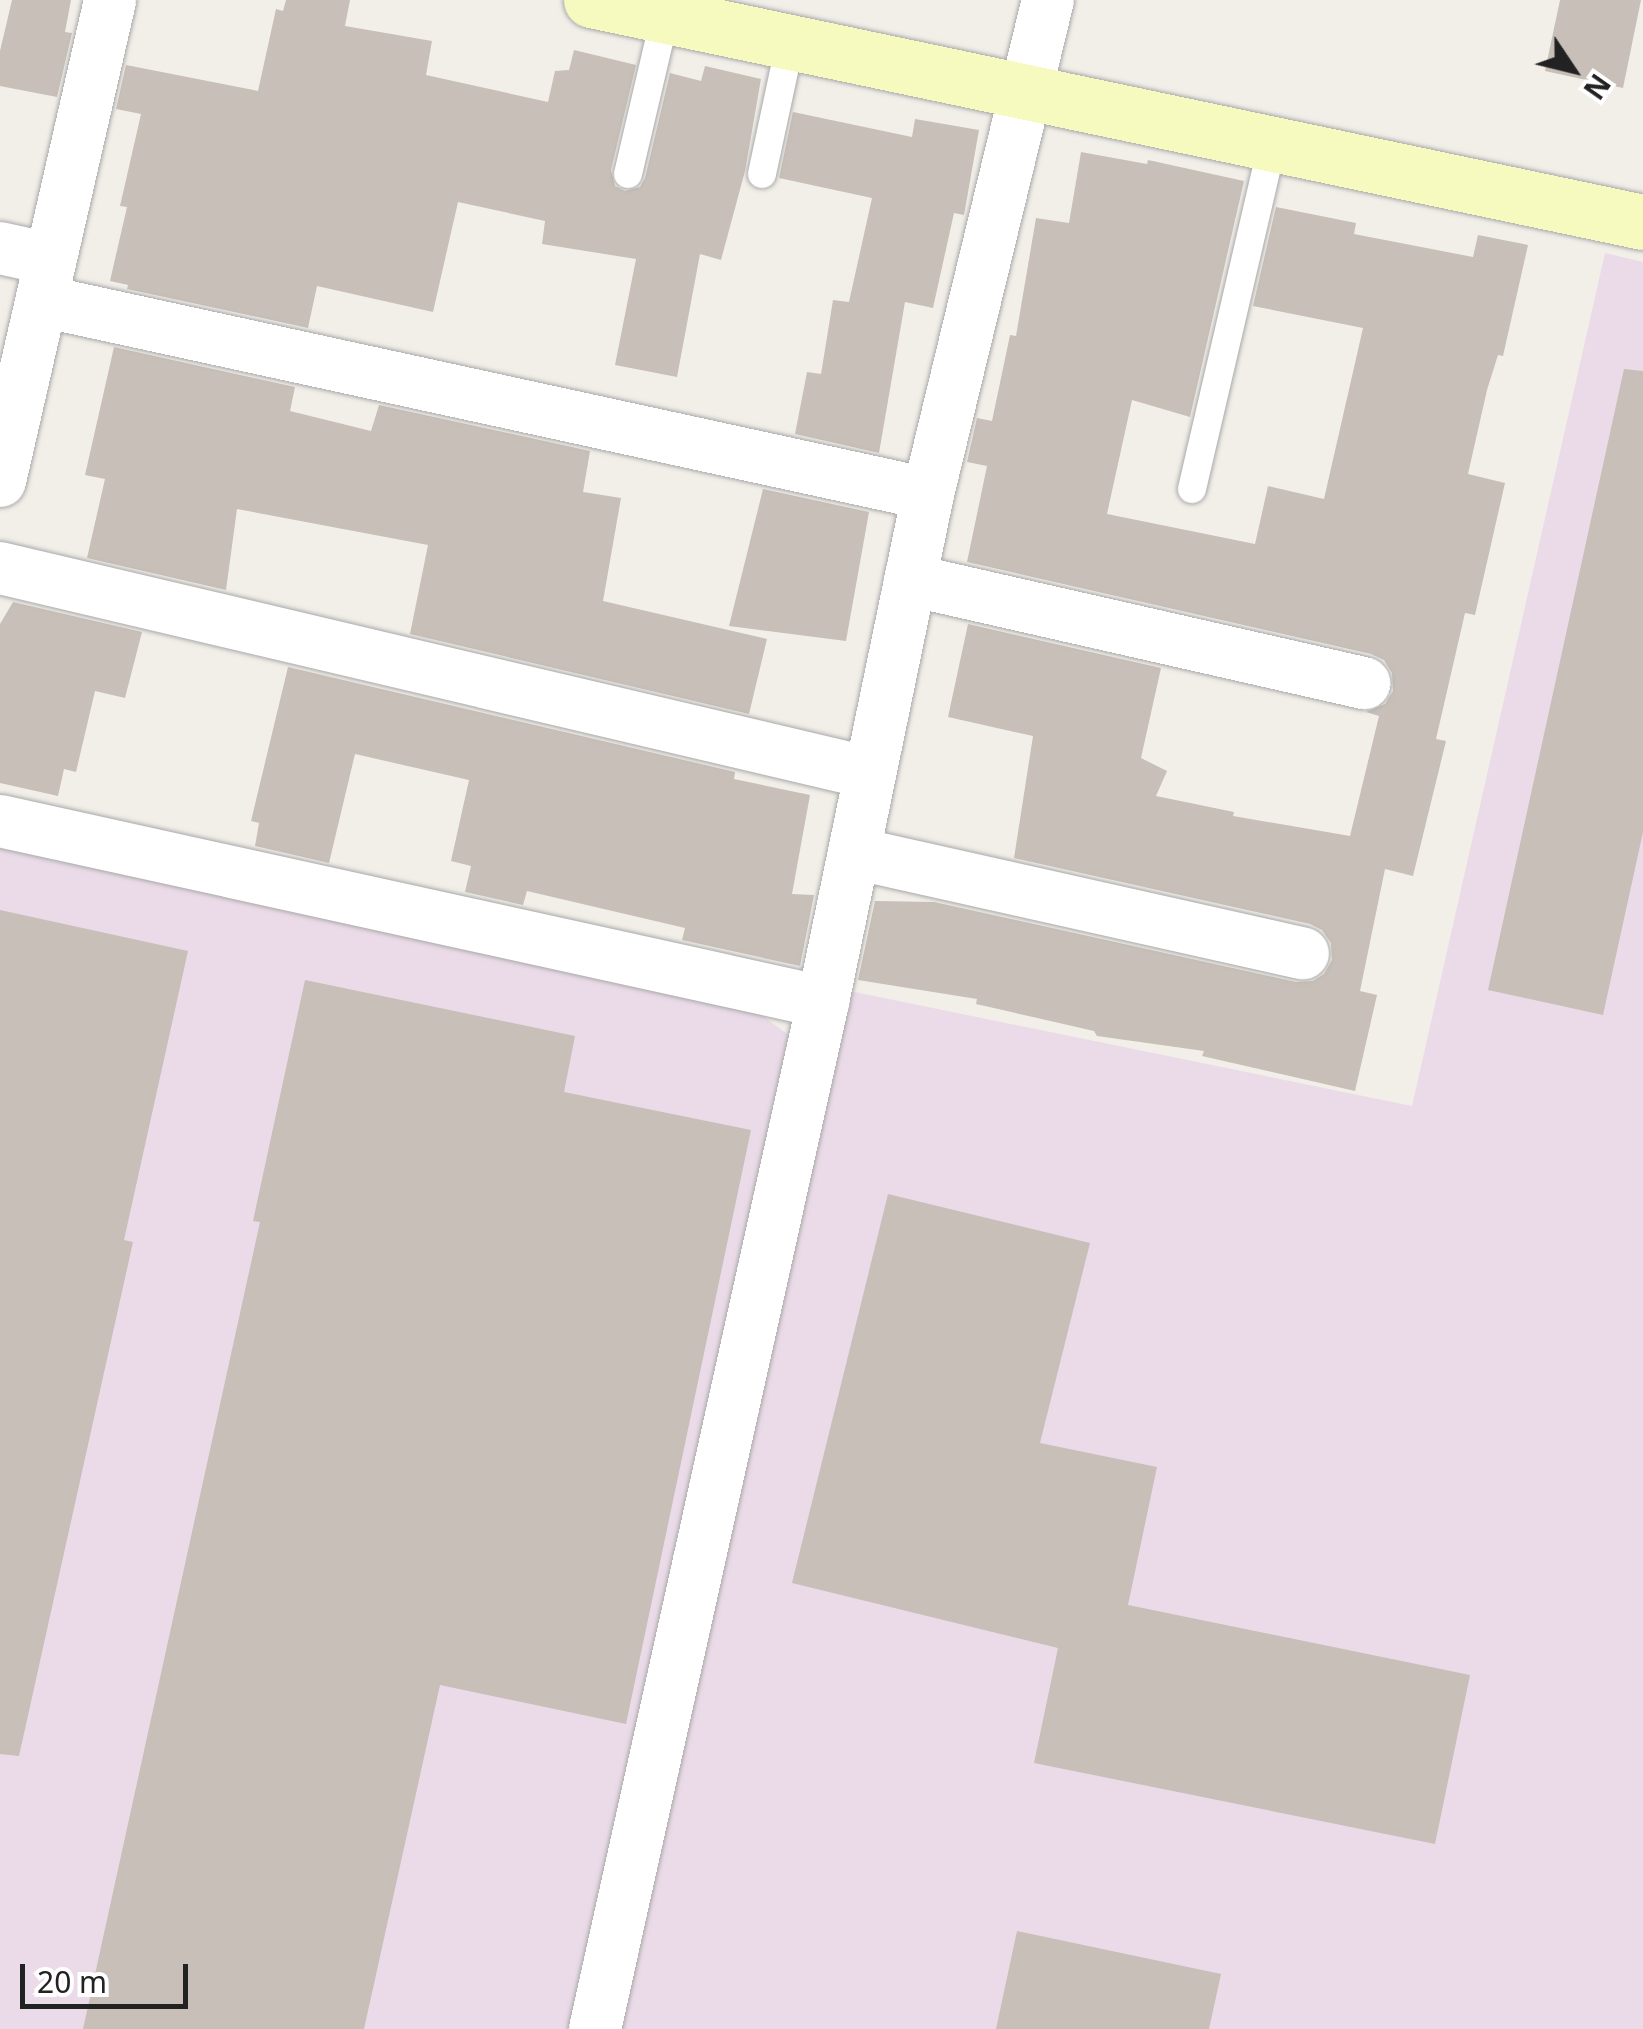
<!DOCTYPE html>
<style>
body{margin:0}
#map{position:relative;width:1643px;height:2029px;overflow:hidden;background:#f2efe9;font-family:"Noto Sans",sans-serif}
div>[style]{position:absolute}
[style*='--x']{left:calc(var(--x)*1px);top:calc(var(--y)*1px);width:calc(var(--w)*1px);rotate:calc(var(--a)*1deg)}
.industrial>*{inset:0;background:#ebdbe8}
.building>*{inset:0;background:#c7bfb8}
.roads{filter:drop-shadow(0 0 2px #a9a9a9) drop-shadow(0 0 2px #a9a9a9)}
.lane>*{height:28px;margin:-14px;padding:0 14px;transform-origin:14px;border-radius:14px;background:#fff}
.street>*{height:52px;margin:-26px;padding:0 26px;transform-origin:26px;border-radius:26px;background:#fff}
.secondary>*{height:55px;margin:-27.5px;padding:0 27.5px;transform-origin:27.5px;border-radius:27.5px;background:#f7fabf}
span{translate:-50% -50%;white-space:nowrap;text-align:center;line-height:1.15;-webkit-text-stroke:8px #fff;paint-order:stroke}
.north{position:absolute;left:1523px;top:20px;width:100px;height:100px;-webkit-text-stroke:8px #fff;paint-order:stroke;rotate:125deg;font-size:28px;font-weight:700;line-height:40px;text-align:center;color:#222}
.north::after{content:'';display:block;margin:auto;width:35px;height:45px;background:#222;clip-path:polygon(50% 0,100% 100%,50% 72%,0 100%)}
.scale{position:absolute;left:20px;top:1964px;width:168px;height:45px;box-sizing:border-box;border:5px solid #222;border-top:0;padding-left:12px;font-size:30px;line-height:35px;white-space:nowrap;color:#222;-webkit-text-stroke:8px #fff;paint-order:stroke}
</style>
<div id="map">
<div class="industrial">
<i style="clip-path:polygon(1605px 253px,1643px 262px,1643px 2029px,610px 2029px,840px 989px,1412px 1106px)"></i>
<i style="clip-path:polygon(0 835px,736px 996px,798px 1042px,576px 2029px,0 2029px)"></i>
</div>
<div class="building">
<i style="clip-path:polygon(12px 0,71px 0,65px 32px,72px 33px,57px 97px,0 86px,0 51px)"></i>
<i style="clip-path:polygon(286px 0,350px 0,345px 26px,432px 41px,426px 75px,548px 102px,555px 71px,569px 70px,574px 50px,636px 65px,611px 170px,615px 186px,625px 191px,640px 187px,645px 178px,670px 73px,701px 81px,705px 66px,761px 79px,745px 171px,721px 260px,700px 254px,677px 377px,615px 365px,636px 259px,542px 244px,545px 221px,458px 202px,433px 312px,317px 286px,308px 328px,127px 289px,128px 285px,110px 281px,127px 207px,120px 206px,141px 114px,116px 109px,126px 65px,258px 91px,276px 9px,283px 11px)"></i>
<i style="clip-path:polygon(1560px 0,1641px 0,1623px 88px,1545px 71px)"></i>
<i style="clip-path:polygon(793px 112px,912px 137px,915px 119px,979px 130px,964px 215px,954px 213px,933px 308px,905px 302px,879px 453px,795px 434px,807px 372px,821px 374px,833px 300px,849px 302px,872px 198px,779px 178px)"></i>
<i style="clip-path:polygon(1081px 152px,1147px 164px,1148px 160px,1244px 181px,1190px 417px,1132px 400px,1107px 514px,1255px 544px,1268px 486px,1324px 499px,1363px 328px,1253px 306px,1276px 207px,1356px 223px,1354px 234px,1473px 257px,1478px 235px,1528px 245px,1503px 356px,1498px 355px,1487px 390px,1468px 474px,1505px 483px,1475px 615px,1465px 613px,1436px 739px,1446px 741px,1413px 876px,1385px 869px,1360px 991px,1377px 995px,1355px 1091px,1202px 1056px,1204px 1051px,1097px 1036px,1094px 1031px,976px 1004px,977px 999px,858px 980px,875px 901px,934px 902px,1296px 982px,1313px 981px,1324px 974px,1332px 960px,1331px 943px,1322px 930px,1310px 924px,1014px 858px,1033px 736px,948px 717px,968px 624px,1161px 668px,1141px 758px,1167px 771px,1156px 796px,1234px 812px,1233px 816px,1350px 836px,1379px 716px,1366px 712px,1385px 704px,1393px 691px,1392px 673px,1384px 660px,1371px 654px,967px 562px,987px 466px,967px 462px,977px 418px,992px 421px,1010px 335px,1016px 336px,1036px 218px,1069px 223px)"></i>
<i style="clip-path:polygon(114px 347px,295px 387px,290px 411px,371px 431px,379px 405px,590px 451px,583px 492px,621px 498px,603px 601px,767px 639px,749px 714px,410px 634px,428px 545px,237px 509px,226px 590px,87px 558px,105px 479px,85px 475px)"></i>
<i style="clip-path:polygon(1624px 369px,1643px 371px,1643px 832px,1603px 1015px,1488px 990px)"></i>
<i style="clip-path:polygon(763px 489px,869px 512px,846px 641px,729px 626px)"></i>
<i style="clip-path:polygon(13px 602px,142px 632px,125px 698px,95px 691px,76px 772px,64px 769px,58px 796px,0 783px,0 624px)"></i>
<i style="clip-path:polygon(288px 667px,735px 772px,734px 779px,810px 795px,792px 894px,814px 895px,800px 966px,682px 940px,685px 928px,527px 891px,523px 905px,465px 892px,471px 866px,451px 861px,469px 780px,355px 754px,329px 863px,255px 846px,259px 823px,251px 821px)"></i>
<i style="clip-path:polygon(0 910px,188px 951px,124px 1240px,133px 1242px,19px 1756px,0 1754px)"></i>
<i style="clip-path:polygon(305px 980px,575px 1036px,564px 1092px,751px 1130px,626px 1724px,440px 1685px,364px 2029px,83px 2029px,260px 1222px,253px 1221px)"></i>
<i style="clip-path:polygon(888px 1194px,1090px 1243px,1040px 1443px,1157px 1467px,1128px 1605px,1470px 1675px,1435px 1844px,1034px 1763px,1058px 1648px,792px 1583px)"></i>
<i style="clip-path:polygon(1017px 1931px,1221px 1974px,1209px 2029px,996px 2029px)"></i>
</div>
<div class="roads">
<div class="lane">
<i style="--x:628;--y:174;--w:162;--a:-76.8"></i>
<i style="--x:762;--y:174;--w:134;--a:-77.9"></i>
<i style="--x:1192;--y:489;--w:353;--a:-76.9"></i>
</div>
<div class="street">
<i style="--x:0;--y:248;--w:51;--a:12.4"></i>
<i style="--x:42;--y:301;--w:907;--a:12.29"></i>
<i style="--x:0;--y:481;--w:493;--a:-77.1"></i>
<i style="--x:0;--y:568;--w:894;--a:13.26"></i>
<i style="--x:910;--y:580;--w:466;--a:12.8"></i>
<i style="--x:0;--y:821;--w:843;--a:12.4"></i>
<i style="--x:854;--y:853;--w:460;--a:12.6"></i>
<i style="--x:595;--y:2029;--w:1052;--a:-77.48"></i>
<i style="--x:823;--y:1002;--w:519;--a:-78.32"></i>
<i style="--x:928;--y:494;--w:508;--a:-76.35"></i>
</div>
<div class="secondary">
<i style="--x:591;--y:0;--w:1075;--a:11.92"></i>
</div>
</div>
<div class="north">N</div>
<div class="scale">20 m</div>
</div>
